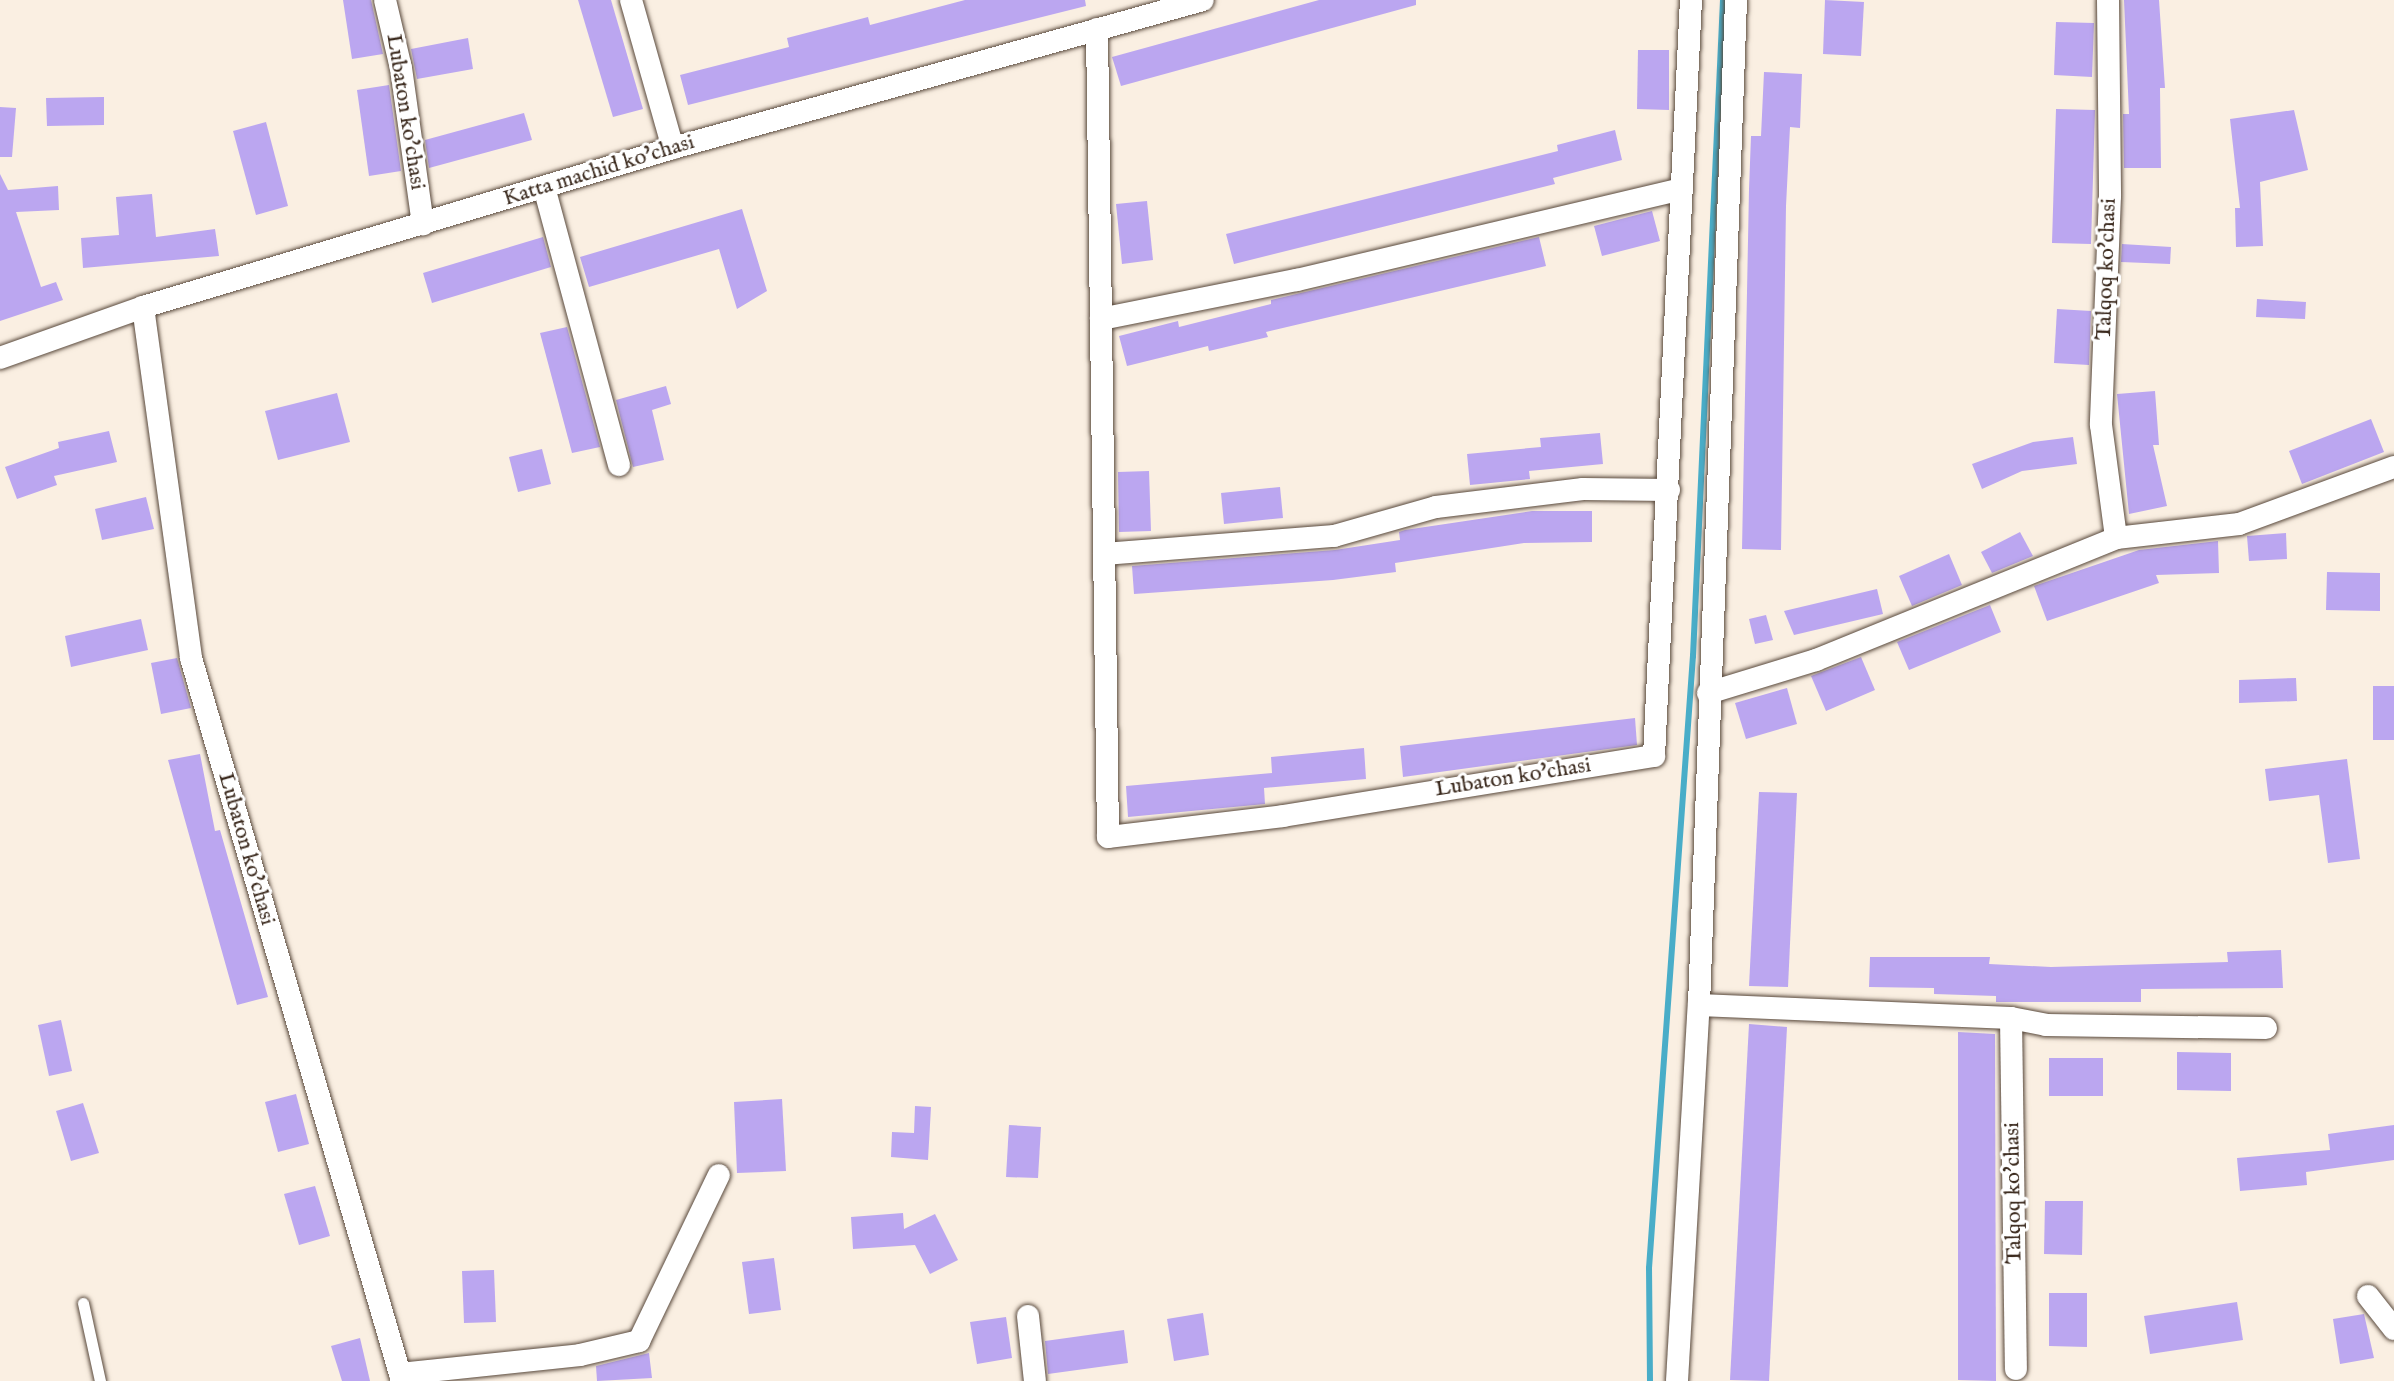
<!DOCTYPE html>
<style>
body{margin:0}
#map{position:relative;width:2394px;height:1381px;overflow:hidden;background:#faefe2;font-family:"IM FELL English",serif}
div>[style]{position:absolute}
[style*='--x']{left:calc(var(--x)*1px);top:calc(var(--y)*1px);width:calc(var(--w)*1px);rotate:calc(var(--a)*1deg)}
.stream>*{height:6px;margin:-3px;padding:0 3px;transform-origin:3px;border-radius:3px;background:#49adc8}
.building>*{inset:0;background:#bba6f0}
.roads{filter:drop-shadow(0 0 2px #58483b) drop-shadow(0 0 2px #58483b)}
.service>*{height:11px;margin:-5.5px;padding:0 5.5px;transform-origin:5.5px;border-radius:5.5px;background:#fff}
.minor>*{height:22px;margin:-11px;padding:0 11px;transform-origin:11px;border-radius:11px;background:#fff}
span{translate:-50% -50%;white-space:nowrap;text-align:center;line-height:1.15;-webkit-text-stroke:6px #fff;paint-order:stroke}
.street-label{font-size:22px;color:#3b2a1e}
</style>
<div id="map">
<div class="stream">
<i style="--x:1650;--y:1381;--w:113;--a:-90.5"></i>
<i style="--x:1649;--y:1268;--w:614;--a:-85.89"></i>
<i style="--x:1693;--y:656;--w:657;--a:-87.38"></i>
</div>
<div class="building">
<i style="clip-path:polygon(343px 0,371px 0,383px 54px,352px 59px)"></i>
<i style="clip-path:polygon(578px 0,611px 0,643px 109px,613px 117px)"></i>
<i style="clip-path:polygon(965px 0,1085px 0,1086px 6px,688px 105px,680px 75px,789px 47px,787px 38px,868px 17px,870px 25px)"></i>
<i style="clip-path:polygon(1319px 0,1416px 0,1416px 5px,1121px 86px,1112px 57px)"></i>
<i style="clip-path:polygon(1825px 0,1864px 2px,1861px 56px,1823px 54px)"></i>
<i style="clip-path:polygon(2124px 0,2159px 0,2165px 88px,2160px 88px,2161px 168px,2124px 168px,2123px 114px,2129px 114px)"></i>
<i style="clip-path:polygon(2056px 22px,2094px 23px,2092px 77px,2054px 75px)"></i>
<i style="clip-path:polygon(468px 38px,473px 69px,417px 79px,411px 49px)"></i>
<i style="clip-path:polygon(1638px 50px,1669px 50px,1669px 110px,1637px 109px)"></i>
<i style="clip-path:polygon(1764px 72px,1802px 74px,1800px 128px,1790px 127px,1786px 206px,1781px 550px,1742px 549px,1749px 189px,1751px 136px,1761px 136px)"></i>
<i style="clip-path:polygon(389px 85px,401px 171px,369px 176px,357px 90px)"></i>
<i style="clip-path:polygon(104px 97px,104px 125px,47px 126px,46px 98px)"></i>
<i style="clip-path:polygon(0 107px,16px 108px,12px 157px,0 157px)"></i>
<i style="clip-path:polygon(2056px 109px,2095px 110px,2091px 244px,2052px 243px)"></i>
<i style="clip-path:polygon(2294px 110px,2308px 170px,2260px 182px,2263px 246px,2236px 247px,2235px 208px,2240px 208px,2230px 119px)"></i>
<i style="clip-path:polygon(524px 113px,532px 140px,429px 168px,425px 140px)"></i>
<i style="clip-path:polygon(266px 122px,288px 206px,256px 215px,233px 131px)"></i>
<i style="clip-path:polygon(1615px 130px,1622px 160px,1553px 178px,1555px 184px,1234px 264px,1226px 234px,1558px 151px,1557px 145px)"></i>
<i style="clip-path:polygon(0 174px,8px 190px,58px 186px,59px 210px,16px 212px,41px 287px,56px 282px,63px 300px,0 321px)"></i>
<i style="clip-path:polygon(152px 194px,156px 237px,215px 229px,219px 256px,83px 268px,81px 238px,119px 235px,116px 197px)"></i>
<i style="clip-path:polygon(1147px 201px,1153px 260px,1122px 264px,1116px 204px)"></i>
<i style="clip-path:polygon(742px 209px,767px 291px,737px 309px,719px 249px,589px 287px,580px 257px)"></i>
<i style="clip-path:polygon(1652px 211px,1660px 241px,1602px 256px,1594px 226px)"></i>
<i style="clip-path:polygon(543px 237px,551px 267px,432px 303px,423px 273px)"></i>
<i style="clip-path:polygon(1539px 237px,1546px 266px,1266px 332px,1268px 337px,1209px 351px,1208px 346px,1127px 366px,1119px 336px,1178px 321px,1179px 327px,1271px 304px,1271px 300px)"></i>
<i style="clip-path:polygon(2122px 244px,2171px 247px,2170px 264px,2121px 262px)"></i>
<i style="clip-path:polygon(2257px 299px,2306px 302px,2305px 319px,2256px 317px)"></i>
<i style="clip-path:polygon(2057px 309px,2091px 311px,2089px 365px,2054px 363px)"></i>
<i style="clip-path:polygon(567px 327px,600px 447px,572px 453px,540px 333px)"></i>
<i style="clip-path:polygon(666px 386px,671px 404px,652px 410px,664px 460px,633px 467px,616px 400px)"></i>
<i style="clip-path:polygon(2155px 391px,2159px 445px,2153px 445px,2167px 506px,2129px 514px,2117px 394px)"></i>
<i style="clip-path:polygon(337px 393px,350px 442px,278px 460px,265px 411px)"></i>
<i style="clip-path:polygon(2371px 419px,2384px 452px,2302px 484px,2289px 451px)"></i>
<i style="clip-path:polygon(109px 431px,117px 462px,54px 476px,57px 485px,17px 499px,5px 467px,59px 448px,58px 442px)"></i>
<i style="clip-path:polygon(1600px 433px,1603px 464px,1529px 471px,1530px 479px,1470px 485px,1467px 454px,1541px 447px,1540px 438px)"></i>
<i style="clip-path:polygon(2073px 437px,2077px 464px,2022px 471px,1982px 489px,1972px 464px,2033px 442px)"></i>
<i style="clip-path:polygon(542px 449px,551px 484px,518px 492px,509px 457px)"></i>
<i style="clip-path:polygon(1149px 471px,1151px 531px,1119px 532px,1118px 472px)"></i>
<i style="clip-path:polygon(1280px 487px,1283px 518px,1224px 524px,1221px 493px)"></i>
<i style="clip-path:polygon(146px 497px,154px 529px,102px 540px,95px 509px)"></i>
<i style="clip-path:polygon(1532px 511px,1592px 511px,1592px 542px,1524px 543px,1395px 563px,1396px 572px,1333px 580px,1134px 594px,1132px 566px,1335px 550px,1400px 540px,1399px 532px,1405px 530px)"></i>
<i style="clip-path:polygon(2020px 532px,2033px 556px,1992px 573px,1981px 552px)"></i>
<i style="clip-path:polygon(2286px 533px,2287px 559px,2249px 561px,2247px 536px)"></i>
<i style="clip-path:polygon(2218px 541px,2219px 573px,2156px 575px,2159px 583px,2047px 621px,2034px 586px,2139px 550px)"></i>
<i style="clip-path:polygon(1949px 554px,1962px 585px,1912px 606px,1899px 576px)"></i>
<i style="clip-path:polygon(2327px 572px,2380px 573px,2380px 611px,2326px 610px)"></i>
<i style="clip-path:polygon(1877px 589px,1883px 614px,1794px 635px,1784px 611px)"></i>
<i style="clip-path:polygon(1990px 605px,2001px 632px,1909px 670px,1897px 642px)"></i>
<i style="clip-path:polygon(1766px 615px,1773px 640px,1755px 644px,1749px 619px)"></i>
<i style="clip-path:polygon(141px 619px,148px 650px,71px 667px,65px 636px)"></i>
<i style="clip-path:polygon(1861px 657px,1875px 690px,1826px 711px,1811px 676px)"></i>
<i style="clip-path:polygon(177px 658px,191px 708px,161px 714px,151px 663px)"></i>
<i style="clip-path:polygon(2296px 678px,2297px 701px,2239px 703px,2239px 680px)"></i>
<i style="clip-path:polygon(2373px 686px,2394px 686px,2394px 740px,2373px 740px)"></i>
<i style="clip-path:polygon(1787px 688px,1797px 724px,1746px 739px,1735px 703px)"></i>
<i style="clip-path:polygon(1635px 718px,1637px 745px,1403px 777px,1400px 746px)"></i>
<i style="clip-path:polygon(1364px 748px,1366px 779px,1264px 788px,1265px 804px,1128px 817px,1126px 786px,1272px 773px,1271px 757px)"></i>
<i style="clip-path:polygon(200px 754px,215px 831px,220px 830px,268px 997px,237px 1005px,168px 760px)"></i>
<i style="clip-path:polygon(2347px 759px,2360px 859px,2328px 863px,2319px 795px,2269px 801px,2265px 769px)"></i>
<i style="clip-path:polygon(1759px 792px,1797px 793px,1788px 987px,1749px 986px)"></i>
<i style="clip-path:polygon(2281px 950px,2283px 988px,2141px 989px,2141px 1002px,1996px 1002px,1996px 996px,1934px 994px,1934px 988px,1869px 987px,1870px 957px,1990px 957px,1989px 964px,2051px 967px,2228px 962px,2227px 952px)"></i>
<i style="clip-path:polygon(61px 1020px,72px 1071px,49px 1076px,38px 1025px)"></i>
<i style="clip-path:polygon(1749px 1024px,1787px 1027px,1769px 1381px,1730px 1380px)"></i>
<i style="clip-path:polygon(1958px 1032px,1995px 1034px,1996px 1381px,1958px 1380px)"></i>
<i style="clip-path:polygon(2177px 1052px,2231px 1053px,2231px 1091px,2177px 1090px)"></i>
<i style="clip-path:polygon(2049px 1058px,2103px 1058px,2103px 1096px,2049px 1096px)"></i>
<i style="clip-path:polygon(296px 1094px,309px 1144px,278px 1152px,265px 1102px)"></i>
<i style="clip-path:polygon(782px 1099px,786px 1171px,737px 1173px,734px 1102px)"></i>
<i style="clip-path:polygon(83px 1103px,99px 1153px,71px 1161px,56px 1111px)"></i>
<i style="clip-path:polygon(915px 1106px,931px 1107px,928px 1160px,891px 1157px,892px 1132px,914px 1133px)"></i>
<i style="clip-path:polygon(1009px 1125px,1041px 1127px,1038px 1178px,1006px 1177px)"></i>
<i style="clip-path:polygon(2394px 1125px,2394px 1160px,2306px 1172px,2307px 1185px,2240px 1191px,2237px 1158px,2330px 1150px,2328px 1134px)"></i>
<i style="clip-path:polygon(315px 1186px,330px 1236px,299px 1245px,284px 1194px)"></i>
<i style="clip-path:polygon(2045px 1201px,2083px 1201px,2082px 1255px,2044px 1254px)"></i>
<i style="clip-path:polygon(903px 1213px,904px 1229px,935px 1214px,958px 1260px,930px 1274px,915px 1245px,853px 1249px,851px 1217px)"></i>
<i style="clip-path:polygon(774px 1258px,781px 1310px,749px 1314px,742px 1262px)"></i>
<i style="clip-path:polygon(494px 1270px,496px 1322px,464px 1323px,462px 1271px)"></i>
<i style="clip-path:polygon(2049px 1293px,2087px 1293px,2087px 1347px,2049px 1346px)"></i>
<i style="clip-path:polygon(2237px 1302px,2243px 1340px,2150px 1354px,2144px 1316px)"></i>
<i style="clip-path:polygon(1203px 1313px,1209px 1355px,1174px 1361px,1167px 1319px)"></i>
<i style="clip-path:polygon(2364px 1314px,2374px 1358px,2340px 1364px,2333px 1319px)"></i>
<i style="clip-path:polygon(1006px 1317px,1012px 1358px,977px 1364px,970px 1322px)"></i>
<i style="clip-path:polygon(1124px 1330px,1128px 1363px,1048px 1374px,1045px 1341px)"></i>
<i style="clip-path:polygon(360px 1338px,370px 1381px,342px 1381px,331px 1346px)"></i>
<i style="clip-path:polygon(649px 1353px,652px 1378px,597px 1381px,596px 1366px)"></i>
</div>
<div class="roads">
<div class="service">
<i style="--x:83;--y:1303;--w:80;--a:77.7"></i>
</div>
<div class="minor">
<i style="--x:385;--y:0;--w:70;--a:76.8"></i>
<i style="--x:401;--y:68;--w:158;--a:82"></i>
<i style="--x:631;--y:0;--w:154;--a:74.2"></i>
<i style="--x:2108;--y:0;--w:196;--a:89.4"></i>
<i style="--x:2110;--y:196;--w:229;--a:92.3"></i>
<i style="--x:2101;--y:425;--w:114;--a:82.4"></i>
<i style="--x:1097;--y:29;--w:808;--a:89.22"></i>
<i style="--x:1108;--y:837;--w:176;--a:-6.8"></i>
<i style="--x:1283;--y:816;--w:376;--a:-9.2"></i>
<i style="--x:1654;--y:756;--w:757;--a:-87.2"></i>
<i style="--x:544;--y:187;--w:288;--a:74.9"></i>
<i style="--x:143;--y:307;--w:354;--a:82.2"></i>
<i style="--x:191;--y:658;--w:753;--a:73.73"></i>
<i style="--x:1101;--y:319;--w:200;--a:-11.3"></i>
<i style="--x:1297;--y:280;--w:392;--a:-13.3"></i>
<i style="--x:0;--y:358;--w:152;--a:-19.6"></i>
<i style="--x:143;--y:307;--w:553;--a:-16.7"></i>
<i style="--x:673;--y:148;--w:550;--a:-15.6"></i>
<i style="--x:1104;--y:554;--w:231;--a:-4.5"></i>
<i style="--x:1334;--y:536;--w:106;--a:-15.9"></i>
<i style="--x:1436;--y:507;--w:148;--a:-7"></i>
<i style="--x:1583;--y:489;--w:86;--a:0.7"></i>
<i style="--x:1708;--y:693;--w:113;--a:-17"></i>
<i style="--x:1816;--y:660;--w:324;--a:-22.1"></i>
<i style="--x:2116;--y:538;--w:124;--a:-6.5"></i>
<i style="--x:2239;--y:524;--w:165;--a:-20.2"></i>
<i style="--x:1699;--y:1005;--w:312;--a:2.4"></i>
<i style="--x:2011;--y:1018;--w:36;--a:11"></i>
<i style="--x:2046;--y:1025;--w:220;--a:0.8"></i>
<i style="--x:2011;--y:1018;--w:351;--a:89.2"></i>
<i style="--x:2368;--y:1296;--w:42;--a:51.8"></i>
<i style="--x:1028;--y:1316;--w:65;--a:83.9"></i>
<i style="--x:400;--y:1374;--w:181;--a:-6"></i>
<i style="--x:580;--y:1355;--w:61;--a:-13.3"></i>
<i style="--x:639;--y:1341;--w:184;--a:-64.3"></i>
<i style="--x:1677;--y:1381;--w:377;--a:-86.7"></i>
<i style="--x:1699;--y:1005;--w:1006;--a:-87.89"></i>
</div>
</div>
<div class="street-label">
<span style="left:405px;top:112px;rotate:81deg">Lubaton ko'chasi</span>
<span style="left:599px;top:171px;rotate:-17deg">Katta machid ko'chasi</span>
<span style="left:2107px;top:269px;rotate:-88deg">Talqoq ko'chasi</span>
<span style="left:1513px;top:778px;rotate:-9deg">Lubaton ko'chasi</span>
<span style="left:246px;top:849px;rotate:74deg">Lubaton ko'chasi</span>
<span style="left:2014px;top:1193px;rotate:-91deg">Talqoq ko'chasi</span>
</div>
</div>
